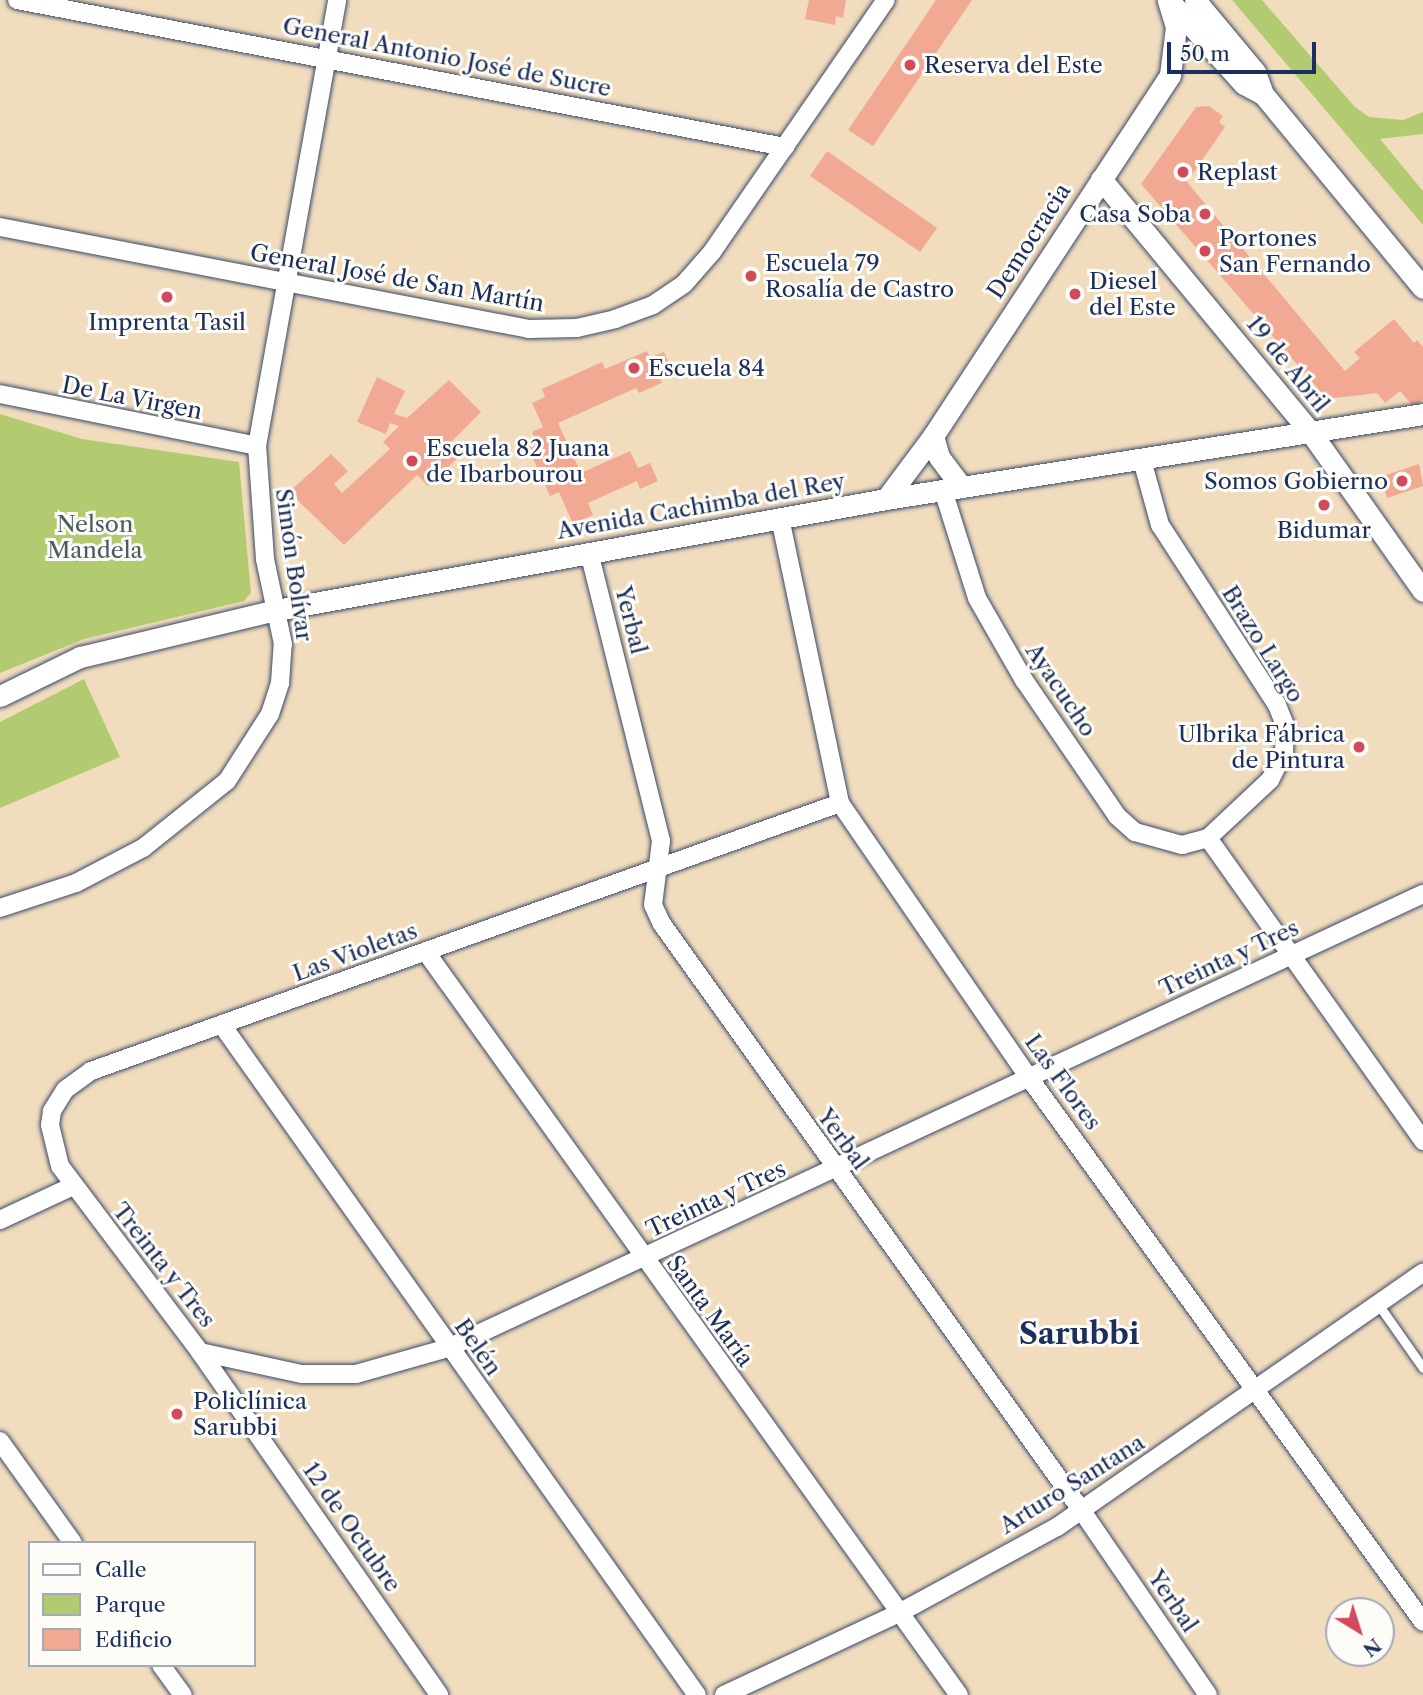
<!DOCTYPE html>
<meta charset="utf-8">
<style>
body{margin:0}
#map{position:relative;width:1423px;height:1695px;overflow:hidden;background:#f1ddbd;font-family:"Libre Caslon Text",serif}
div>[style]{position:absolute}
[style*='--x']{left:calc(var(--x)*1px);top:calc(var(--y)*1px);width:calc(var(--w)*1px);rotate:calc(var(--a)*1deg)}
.green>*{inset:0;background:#b2cb70}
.building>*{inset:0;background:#f1a994}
.roads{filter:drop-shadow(0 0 2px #3b496c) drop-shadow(0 0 2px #3b496c)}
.service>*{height:9px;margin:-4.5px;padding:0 4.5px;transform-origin:4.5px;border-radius:4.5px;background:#fff}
.minor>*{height:18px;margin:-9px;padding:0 9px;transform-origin:9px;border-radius:9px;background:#fff}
.tertiary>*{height:21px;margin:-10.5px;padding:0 10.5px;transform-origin:10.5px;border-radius:10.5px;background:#fff}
.dots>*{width:19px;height:19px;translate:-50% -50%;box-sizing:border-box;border:4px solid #fdfcf7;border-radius:50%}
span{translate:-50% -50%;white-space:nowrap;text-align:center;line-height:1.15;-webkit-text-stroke:6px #fdfcf7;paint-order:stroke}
.street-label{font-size:23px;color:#1b2f5e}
.poi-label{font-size:23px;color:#1b2f5e}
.left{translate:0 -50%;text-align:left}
.right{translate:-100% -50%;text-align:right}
.park-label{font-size:23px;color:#485e63}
.district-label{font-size:30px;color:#1b2f5e;font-weight:700}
.legend{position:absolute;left:28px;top:1541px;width:228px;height:126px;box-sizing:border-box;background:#fdfcf7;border:2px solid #a3aaba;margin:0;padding:9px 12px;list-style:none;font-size:21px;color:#1b2f5e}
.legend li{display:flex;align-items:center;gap:14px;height:35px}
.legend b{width:35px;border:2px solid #a3aaba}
.north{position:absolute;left:1325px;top:1597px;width:70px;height:70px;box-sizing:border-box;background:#fdfcf7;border:2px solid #a3aaba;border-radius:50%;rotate:142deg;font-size:19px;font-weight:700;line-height:28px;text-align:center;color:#1b2f5e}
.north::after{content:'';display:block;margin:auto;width:24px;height:32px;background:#d1495b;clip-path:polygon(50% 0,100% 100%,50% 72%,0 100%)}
.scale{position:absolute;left:1167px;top:42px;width:149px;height:32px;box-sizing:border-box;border:4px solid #1b2f5e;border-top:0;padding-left:9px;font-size:21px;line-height:24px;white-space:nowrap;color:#1b2f5e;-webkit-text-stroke:5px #fdfcf7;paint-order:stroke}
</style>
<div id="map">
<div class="green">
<i style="clip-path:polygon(1232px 0,1262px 0,1354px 106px,1369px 117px,1403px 120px,1423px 112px,1423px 134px,1380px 139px,1423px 191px,1423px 225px)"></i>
<i style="clip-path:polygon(0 414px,82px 439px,239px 462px,251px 593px,244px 601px,84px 639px,0 673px)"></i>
<i style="clip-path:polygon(84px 679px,120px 757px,0 808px,0 722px)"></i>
</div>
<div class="building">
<i style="clip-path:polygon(809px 0,846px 0,843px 18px,836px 16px,835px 25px,805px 19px)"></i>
<i style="clip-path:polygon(936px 0,972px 0,873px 146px,848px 130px)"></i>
<i style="clip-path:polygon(1209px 106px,1223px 116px,1219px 122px,1225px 127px,1187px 182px,1345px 371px,1360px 358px,1354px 352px,1394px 319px,1414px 343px,1417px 340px,1423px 347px,1423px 399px,1414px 407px,1400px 391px,1385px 403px,1377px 393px,1327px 399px,1141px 184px,1196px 107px)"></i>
<i style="clip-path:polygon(827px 151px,937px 228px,920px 252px,810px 176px)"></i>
<i style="clip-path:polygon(647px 351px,650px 358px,664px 352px,672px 371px,659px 376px,662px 383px,639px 393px,636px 388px,558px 423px,581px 473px,630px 451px,638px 468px,650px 463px,658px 481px,640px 489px,637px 481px,588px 503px,593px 515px,573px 524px,559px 492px,550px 496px,527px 445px,536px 442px,532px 432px,543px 427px,532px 403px,545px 397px,542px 389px,602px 362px,605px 369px)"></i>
<i style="clip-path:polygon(377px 377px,405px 391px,394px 414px,407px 418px,449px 380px,481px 412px,452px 441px,464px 452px,428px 486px,417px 475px,344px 545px,289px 492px,331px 454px,348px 471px,334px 484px,342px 493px,390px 449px,383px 442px,399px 426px,390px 423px,386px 434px,357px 422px)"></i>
<i style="clip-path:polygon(1419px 464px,1423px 486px,1387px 498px,1380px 477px)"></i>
</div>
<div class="roads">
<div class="service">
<i style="--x:1378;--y:1304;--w:78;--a:54.9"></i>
</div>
<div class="minor">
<i style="--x:17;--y:0;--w:782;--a:10.84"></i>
<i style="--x:0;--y:227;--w:539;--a:10.91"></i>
<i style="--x:529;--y:329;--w:48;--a:-1.2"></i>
<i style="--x:577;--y:328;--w:39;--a:-13"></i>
<i style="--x:615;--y:319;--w:40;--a:-20.2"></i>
<i style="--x:653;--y:305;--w:37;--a:-34"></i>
<i style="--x:684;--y:284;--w:43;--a:-48.8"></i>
<i style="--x:712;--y:252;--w:306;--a:-55.4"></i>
<i style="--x:0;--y:394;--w:262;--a:11.4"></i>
<i style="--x:943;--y:490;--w:113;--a:72.5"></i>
<i style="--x:977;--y:598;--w:95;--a:60.2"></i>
<i style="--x:1024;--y:680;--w:165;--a:55.6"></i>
<i style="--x:1117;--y:816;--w:24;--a:42"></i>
<i style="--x:1135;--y:832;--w:49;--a:15.5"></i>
<i style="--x:1182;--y:845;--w:27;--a:-15"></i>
<i style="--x:1208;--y:838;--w:85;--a:-43.1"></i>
<i style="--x:1270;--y:780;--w:30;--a:-63"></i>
<i style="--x:1284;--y:753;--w:28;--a:-88"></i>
<i style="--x:1285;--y:725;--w:22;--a:-112"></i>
<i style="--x:1277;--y:705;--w:215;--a:-123"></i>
<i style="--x:1160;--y:525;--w:67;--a:-105.5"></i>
<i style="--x:780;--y:518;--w:291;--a:78.1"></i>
<i style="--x:840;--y:803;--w:335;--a:55.5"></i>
<i style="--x:1030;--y:1079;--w:670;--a:54.1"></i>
<i style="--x:589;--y:552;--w:298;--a:76"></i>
<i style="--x:661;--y:841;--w:64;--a:97.1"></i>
<i style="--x:653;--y:905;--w:21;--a:65"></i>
<i style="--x:662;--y:924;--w:722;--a:54.42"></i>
<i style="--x:1082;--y:1511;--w:223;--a:55.6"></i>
<i style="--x:840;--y:803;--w:796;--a:160.31"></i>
<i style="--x:91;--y:1071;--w:32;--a:144"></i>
<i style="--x:65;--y:1090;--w:25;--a:122"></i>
<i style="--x:52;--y:1111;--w:14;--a:98"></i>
<i style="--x:50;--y:1125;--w:42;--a:76.3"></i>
<i style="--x:60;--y:1166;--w:233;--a:53"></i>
<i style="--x:200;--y:1352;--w:104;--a:12.2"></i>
<i style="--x:302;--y:1374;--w:54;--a:0"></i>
<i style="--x:356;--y:1374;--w:96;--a:-15.8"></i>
<i style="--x:448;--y:1348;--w:1076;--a:-24.97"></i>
<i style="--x:1208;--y:838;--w:372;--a:54.6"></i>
<i style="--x:0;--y:908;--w:80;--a:-18.2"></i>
<i style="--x:76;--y:883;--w:76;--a:-27.6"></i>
<i style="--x:143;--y:848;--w:107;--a:-38.6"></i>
<i style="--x:227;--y:781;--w:80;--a:-57.3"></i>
<i style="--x:270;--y:714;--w:33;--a:-72"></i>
<i style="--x:280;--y:683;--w:39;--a:-86"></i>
<i style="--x:283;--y:644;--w:87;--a:-102"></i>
<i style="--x:265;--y:559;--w:113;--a:-94"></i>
<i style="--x:257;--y:446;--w:453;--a:-79.8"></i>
<i style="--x:426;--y:952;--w:914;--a:54.35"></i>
<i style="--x:222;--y:1025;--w:821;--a:54.67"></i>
<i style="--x:0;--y:1220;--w:81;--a:-25"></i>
<i style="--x:200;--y:1352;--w:418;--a:55.1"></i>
<i style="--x:0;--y:1441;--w:125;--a:54.4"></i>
<i style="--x:161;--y:1665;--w:37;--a:54"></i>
<i style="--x:724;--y:1695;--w:193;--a:-25.1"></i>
<i style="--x:899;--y:1613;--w:180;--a:-28.6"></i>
<i style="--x:1057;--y:1527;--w:446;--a:-34.8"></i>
</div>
<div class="tertiary">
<i style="--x:1195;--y:0;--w:94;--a:50.2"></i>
<i style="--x:1255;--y:72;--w:23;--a:70"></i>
<i style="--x:1263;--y:94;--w:251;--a:50.5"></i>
<i style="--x:1173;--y:5;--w:106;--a:48.1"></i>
<i style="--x:1244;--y:84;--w:21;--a:28"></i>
<i style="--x:1101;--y:179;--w:326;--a:50.4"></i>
<i style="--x:1309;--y:430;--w:197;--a:54.7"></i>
<i style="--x:933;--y:436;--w:22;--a:74"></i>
<i style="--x:939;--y:457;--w:38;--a:53"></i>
<i style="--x:886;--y:499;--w:79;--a:-53.3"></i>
<i style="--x:933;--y:436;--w:432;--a:-56.7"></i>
<i style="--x:1170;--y:75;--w:48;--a:-82.9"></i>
<i style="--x:1176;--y:27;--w:28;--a:-107"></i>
<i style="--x:0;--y:696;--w:89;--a:-26"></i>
<i style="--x:80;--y:657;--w:202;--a:-13.5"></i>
<i style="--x:276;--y:610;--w:620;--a:-10.31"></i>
<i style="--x:886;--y:499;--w:544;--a:-8.99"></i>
</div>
</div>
<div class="dots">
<i style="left:910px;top:65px;background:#d1495b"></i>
<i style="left:1183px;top:172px;background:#d1495b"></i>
<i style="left:1205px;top:214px;background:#d1495b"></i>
<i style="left:1205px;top:251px;background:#d1495b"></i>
<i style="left:751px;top:276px;background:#d1495b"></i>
<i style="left:1075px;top:294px;background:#d1495b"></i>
<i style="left:167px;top:297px;background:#d1495b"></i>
<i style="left:634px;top:368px;background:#d1495b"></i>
<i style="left:412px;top:461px;background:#d1495b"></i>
<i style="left:1402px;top:481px;background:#d1495b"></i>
<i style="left:1324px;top:505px;background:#d1495b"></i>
<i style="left:1359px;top:747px;background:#d1495b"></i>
<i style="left:177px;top:1414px;background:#d1495b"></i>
</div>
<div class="street-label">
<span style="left:447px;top:57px;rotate:11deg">General Antonio José de Sucre</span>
<span style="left:1029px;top:241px;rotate:-57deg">Democracia</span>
<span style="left:397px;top:278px;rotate:10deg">General José de San Martín</span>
<span style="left:1288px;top:364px;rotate:51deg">19 de Abril</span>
<span style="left:132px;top:398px;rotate:11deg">De La Virgen</span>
<span style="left:701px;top:506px;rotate:-10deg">Avenida Cachimba del Rey</span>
<span style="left:294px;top:565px;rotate:82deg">Simón Bolívar</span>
<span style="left:631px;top:620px;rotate:76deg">Yerbal</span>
<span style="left:1263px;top:644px;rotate:58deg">Brazo Largo</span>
<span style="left:1061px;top:690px;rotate:56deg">Ayacucho</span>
<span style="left:355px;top:952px;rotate:-20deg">Las Violetas</span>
<span style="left:1229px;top:958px;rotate:-25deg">Treinta y Tres</span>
<span style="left:1063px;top:1082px;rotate:54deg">Las Flores</span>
<span style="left:843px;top:1139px;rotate:54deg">Yerbal</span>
<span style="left:716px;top:1199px;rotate:-25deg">Treinta y Tres</span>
<span style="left:164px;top:1265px;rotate:52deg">Treinta y Tres</span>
<span style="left:710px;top:1311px;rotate:54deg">Santa María</span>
<span style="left:478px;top:1347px;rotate:55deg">Belén</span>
<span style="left:1072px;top:1484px;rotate:-32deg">Arturo Santana</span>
<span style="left:352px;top:1527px;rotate:55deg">12 de Octubre</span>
<span style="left:1173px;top:1601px;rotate:56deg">Yerbal</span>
</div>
<div class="poi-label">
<span class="left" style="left:924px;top:65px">Reserva del Este</span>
<span class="left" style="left:1197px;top:172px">Replast</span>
<span class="right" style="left:1191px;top:214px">Casa Soba</span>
<span class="left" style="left:1219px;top:251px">Portones<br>San Fernando</span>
<span class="left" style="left:765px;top:276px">Escuela 79<br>Rosalía de Castro</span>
<span class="left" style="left:1089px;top:294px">Diesel<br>del Este</span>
<span style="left:167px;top:322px">Imprenta Tasil</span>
<span class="left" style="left:648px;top:368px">Escuela 84</span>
<span class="left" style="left:426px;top:461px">Escuela 82 Juana<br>de Ibarbourou</span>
<span class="right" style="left:1388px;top:481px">Somos Gobierno</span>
<span style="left:1324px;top:530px">Bidumar</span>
<span class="right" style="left:1345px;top:747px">Ulbrika Fábrica<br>de Pintura</span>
<span class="left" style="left:193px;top:1414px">Policlínica<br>Sarubbi</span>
</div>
<div class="park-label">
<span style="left:95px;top:537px">Nelson<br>Mandela</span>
</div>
<div class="district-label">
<span style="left:1079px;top:1334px">Sarubbi</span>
</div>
<ul class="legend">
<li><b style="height:9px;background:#fff"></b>Calle</li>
<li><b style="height:19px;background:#b2cb70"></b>Parque</li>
<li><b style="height:19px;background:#f1a994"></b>Edificio</li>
</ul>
<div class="north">N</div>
<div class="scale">50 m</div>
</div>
